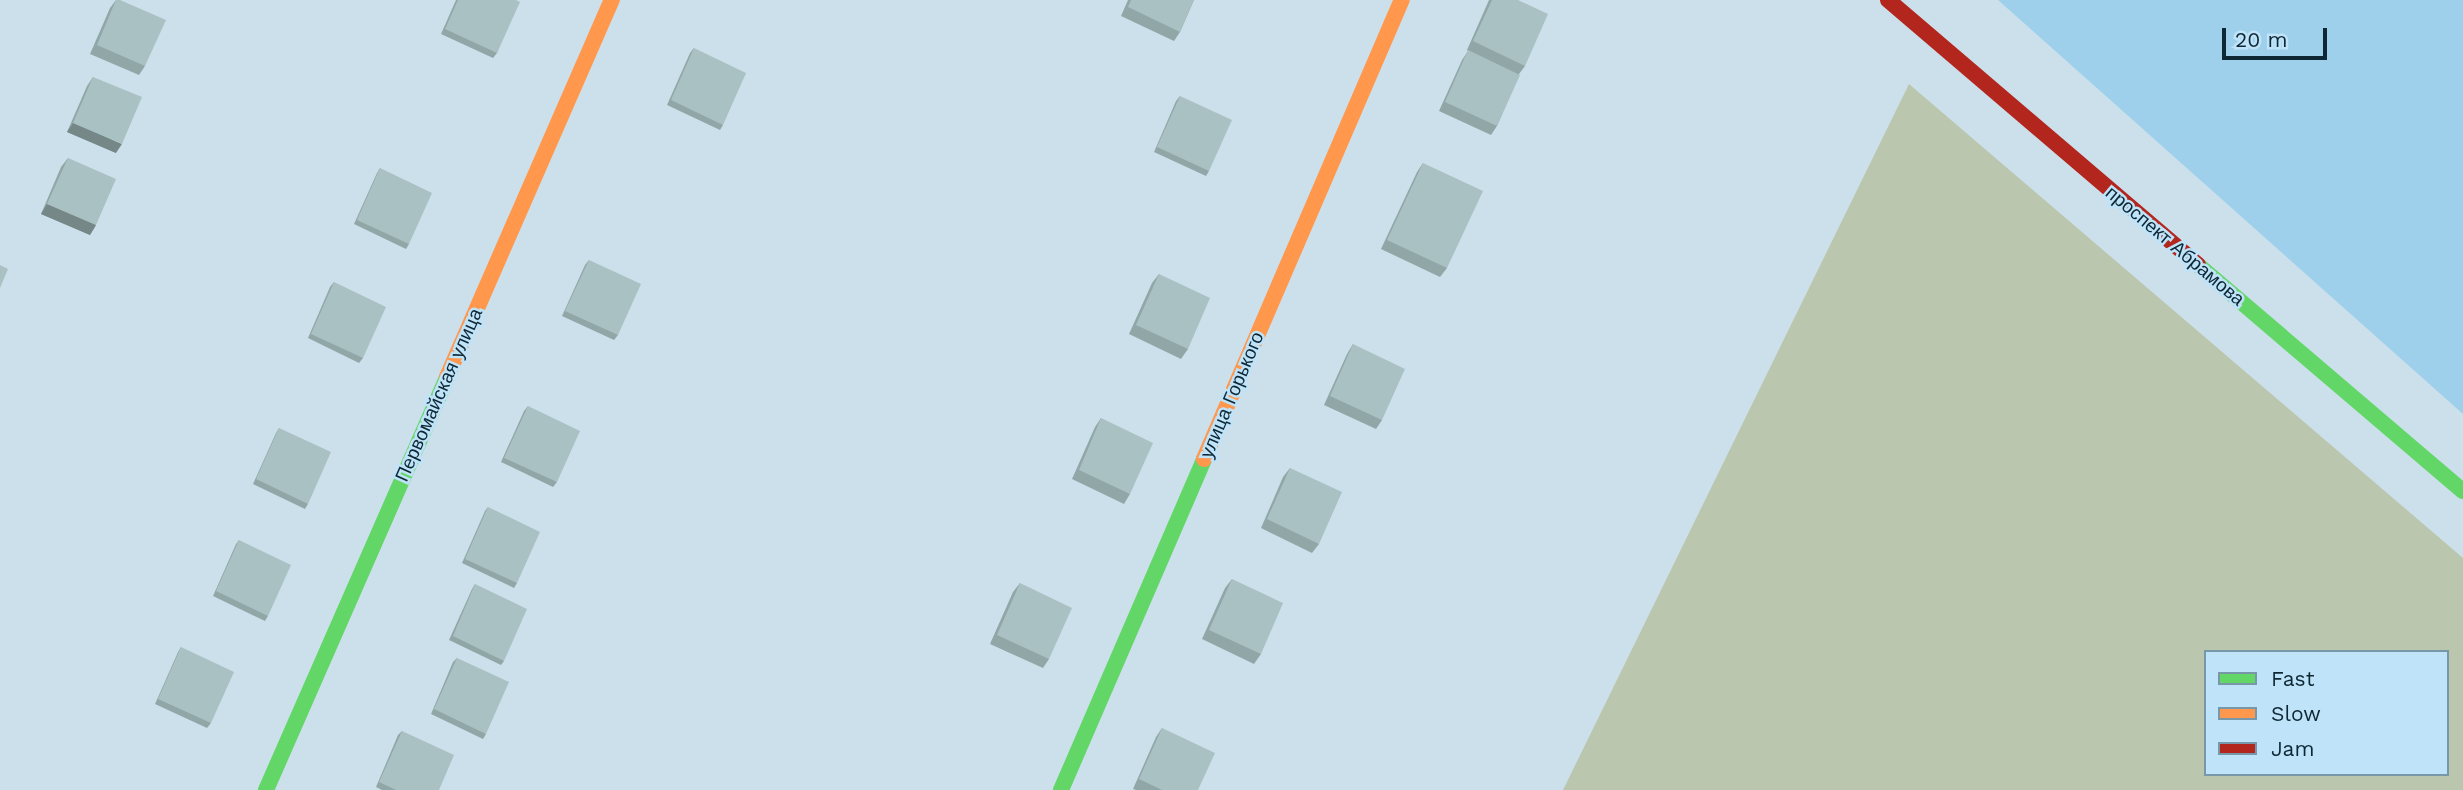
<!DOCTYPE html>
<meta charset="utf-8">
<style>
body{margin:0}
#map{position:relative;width:2463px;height:790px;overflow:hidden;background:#cce0eb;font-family:"Work Sans",sans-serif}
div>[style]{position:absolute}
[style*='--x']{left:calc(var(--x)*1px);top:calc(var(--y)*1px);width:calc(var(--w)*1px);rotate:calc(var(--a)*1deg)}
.green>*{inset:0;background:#bac6ad}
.water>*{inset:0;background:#9ed0ec}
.fast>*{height:16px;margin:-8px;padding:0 8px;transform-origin:8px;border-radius:8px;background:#63d668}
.slow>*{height:16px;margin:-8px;padding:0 8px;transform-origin:8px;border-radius:8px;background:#ff974d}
.jam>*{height:16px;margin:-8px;padding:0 8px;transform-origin:8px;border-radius:8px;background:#b3261e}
.wall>*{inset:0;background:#91a6a7}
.shaded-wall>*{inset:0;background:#768788}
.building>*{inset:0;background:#a9c1c2}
span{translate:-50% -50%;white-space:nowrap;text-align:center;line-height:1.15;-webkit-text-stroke:5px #bfe3f8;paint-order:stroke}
.street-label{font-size:19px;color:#0e2734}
.legend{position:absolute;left:2204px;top:650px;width:245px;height:126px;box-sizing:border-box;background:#bfe3f8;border:2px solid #7898aa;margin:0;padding:9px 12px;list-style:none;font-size:21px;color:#0e2734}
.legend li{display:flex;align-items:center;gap:14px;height:35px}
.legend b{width:35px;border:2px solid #7898aa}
.scale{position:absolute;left:2222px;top:28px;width:105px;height:32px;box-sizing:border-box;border:4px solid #0e2734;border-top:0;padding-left:9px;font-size:21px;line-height:24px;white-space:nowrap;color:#0e2734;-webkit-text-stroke:5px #bfe3f8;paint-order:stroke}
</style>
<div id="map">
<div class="green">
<i style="clip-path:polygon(evenodd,1909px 84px,2463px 558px,2463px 790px,1563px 790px,1909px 84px,2206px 652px,2447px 652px,2447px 774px,2206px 774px,2206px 652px)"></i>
</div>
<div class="water">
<i style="clip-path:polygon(1998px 0,2463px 0,2463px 414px)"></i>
</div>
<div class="fast">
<i style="--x:2198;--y:265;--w:348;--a:40.5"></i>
<i style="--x:266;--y:790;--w:451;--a:-66.3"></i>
<i style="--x:1061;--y:790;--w:361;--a:-66.6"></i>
</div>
<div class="slow">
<i style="--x:447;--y:377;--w:412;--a:-66.4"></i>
<i style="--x:1204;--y:459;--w:500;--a:-66.7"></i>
</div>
<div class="jam">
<i style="--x:1888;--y:0;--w:408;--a:40.5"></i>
</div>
<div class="wall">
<i style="clip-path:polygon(116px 0,145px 66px,139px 75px,90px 54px,110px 8px)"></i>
<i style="clip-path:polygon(456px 0,516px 0,497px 53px,493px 58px,441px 34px)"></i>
<i style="clip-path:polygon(1128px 0,1194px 0,1180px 32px,1174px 41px,1121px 16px)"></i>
<i style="clip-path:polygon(1489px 0,1518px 0,1525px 66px,1519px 74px,1497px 126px,1491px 135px,1439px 111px,1462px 60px,1468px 51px,1467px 50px)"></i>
<i style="clip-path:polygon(694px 48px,723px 125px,720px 130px,667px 105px,690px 53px)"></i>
<i style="clip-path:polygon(93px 77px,116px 153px,67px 132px,87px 86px)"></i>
<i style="clip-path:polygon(1180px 96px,1209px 171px,1206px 176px,1154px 152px,1176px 101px)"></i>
<i style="clip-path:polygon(68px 158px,96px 225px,90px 235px,41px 214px,61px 167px)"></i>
<i style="clip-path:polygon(1423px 163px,1447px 268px,1440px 277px,1381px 249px,1417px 172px)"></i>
<i style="clip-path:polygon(380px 168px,409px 244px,406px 249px,354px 224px,377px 173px)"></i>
<i style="clip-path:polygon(589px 260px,618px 335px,614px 340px,562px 316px,585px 265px)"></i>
<i style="clip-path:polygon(1159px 274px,1188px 349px,1181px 359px,1129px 334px,1152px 283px)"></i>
<i style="clip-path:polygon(334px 282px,363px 358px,359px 363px,308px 338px,330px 287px)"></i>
<i style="clip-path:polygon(1353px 344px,1382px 420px,1376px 429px,1324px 405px,1347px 354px)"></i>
<i style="clip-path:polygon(528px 406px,557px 482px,553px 487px,501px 462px,524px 411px)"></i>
<i style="clip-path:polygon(1101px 418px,1130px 494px,1124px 504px,1072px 479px,1095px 427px)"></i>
<i style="clip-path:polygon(279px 428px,308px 504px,305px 509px,253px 484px,276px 433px)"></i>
<i style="clip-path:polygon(1290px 468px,1319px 544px,1312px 553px,1261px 528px,1283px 477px)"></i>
<i style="clip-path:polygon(488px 507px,517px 583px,514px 588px,462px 563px,485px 511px)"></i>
<i style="clip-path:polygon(239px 540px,268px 616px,265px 621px,213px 596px,236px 544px)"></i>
<i style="clip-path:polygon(1232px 579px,1261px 654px,1254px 664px,1202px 639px,1225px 588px)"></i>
<i style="clip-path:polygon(1020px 583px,1049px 659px,1043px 668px,990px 644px,1013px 592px)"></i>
<i style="clip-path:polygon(475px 584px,504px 661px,501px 665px,449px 640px,472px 589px)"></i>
<i style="clip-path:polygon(181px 647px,211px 723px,207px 728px,155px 704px,178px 652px)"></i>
<i style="clip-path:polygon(457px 658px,486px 734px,483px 739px,431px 714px,453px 662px)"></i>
<i style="clip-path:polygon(1162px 728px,1198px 790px,1136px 790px,1133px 789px,1156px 737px)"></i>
<i style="clip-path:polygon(402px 731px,439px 790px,382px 790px,376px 787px,398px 735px)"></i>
</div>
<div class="shaded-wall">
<i style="clip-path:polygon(73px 123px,122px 144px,116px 153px,67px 132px)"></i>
<i style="clip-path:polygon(47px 204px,96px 225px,90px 235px,41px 214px)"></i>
</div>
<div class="building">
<i style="clip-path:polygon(116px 0,120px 0,166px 20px,145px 66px,97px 45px)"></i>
<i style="clip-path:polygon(458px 0,516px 0,520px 2px,497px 53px,445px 29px)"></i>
<i style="clip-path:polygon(1131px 0,1194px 0,1180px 32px,1128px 7px)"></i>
<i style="clip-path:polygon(1492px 0,1518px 0,1548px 14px,1525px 66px,1473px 41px)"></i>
<i style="clip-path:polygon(694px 48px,746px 73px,723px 125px,671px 100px)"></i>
<i style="clip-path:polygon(1468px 50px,1520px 75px,1497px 126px,1445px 102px)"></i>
<i style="clip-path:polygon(93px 77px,142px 97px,122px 144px,73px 123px)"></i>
<i style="clip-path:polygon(1180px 96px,1232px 120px,1209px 171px,1157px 147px)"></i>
<i style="clip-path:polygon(68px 158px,116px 179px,96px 225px,47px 204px)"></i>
<i style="clip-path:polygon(1423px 163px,1483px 191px,1447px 268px,1387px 240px)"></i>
<i style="clip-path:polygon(380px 168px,432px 193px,409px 244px,357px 220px)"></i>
<i style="clip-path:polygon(589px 260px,641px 284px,618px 335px,565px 311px)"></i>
<i style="clip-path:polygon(0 265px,8px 269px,0 288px)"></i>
<i style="clip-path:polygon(1159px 274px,1210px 298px,1188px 349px,1136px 325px)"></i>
<i style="clip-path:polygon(334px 282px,386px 307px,363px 358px,311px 334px)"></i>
<i style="clip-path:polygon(1353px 344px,1405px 369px,1382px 420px,1330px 396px)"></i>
<i style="clip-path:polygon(528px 406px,580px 431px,557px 482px,504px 458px)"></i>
<i style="clip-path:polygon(1101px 418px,1153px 443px,1130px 494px,1079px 470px)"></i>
<i style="clip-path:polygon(279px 428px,331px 452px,308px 504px,256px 479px)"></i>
<i style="clip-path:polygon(1290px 468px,1342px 492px,1319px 544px,1267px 519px)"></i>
<i style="clip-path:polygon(488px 507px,540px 532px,517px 583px,465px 559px)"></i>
<i style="clip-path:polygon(239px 540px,291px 565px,268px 616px,216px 591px)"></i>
<i style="clip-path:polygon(1232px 579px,1283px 603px,1261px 654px,1209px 630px)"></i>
<i style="clip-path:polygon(1020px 583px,1072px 608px,1049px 659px,997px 635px)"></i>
<i style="clip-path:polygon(475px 584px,527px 609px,504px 661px,453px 636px)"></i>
<i style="clip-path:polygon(181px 647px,234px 672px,211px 723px,158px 699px)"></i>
<i style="clip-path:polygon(457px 658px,509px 682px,486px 734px,434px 709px)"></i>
<i style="clip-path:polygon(1162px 728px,1215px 753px,1198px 790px,1162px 790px,1139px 779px)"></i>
<i style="clip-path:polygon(402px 731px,454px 755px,439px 790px,396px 790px,379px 782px)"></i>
</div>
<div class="street-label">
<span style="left:2175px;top:246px;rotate:40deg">проспект Абрамова</span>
<span style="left:439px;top:395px;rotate:-66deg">Первомайская улица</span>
<span style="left:1232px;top:395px;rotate:-67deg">улица Горького</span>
</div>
<ul class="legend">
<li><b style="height:9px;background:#63d668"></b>Fast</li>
<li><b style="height:9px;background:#ff974d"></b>Slow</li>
<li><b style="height:9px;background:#b3261e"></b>Jam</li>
</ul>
<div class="scale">20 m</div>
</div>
